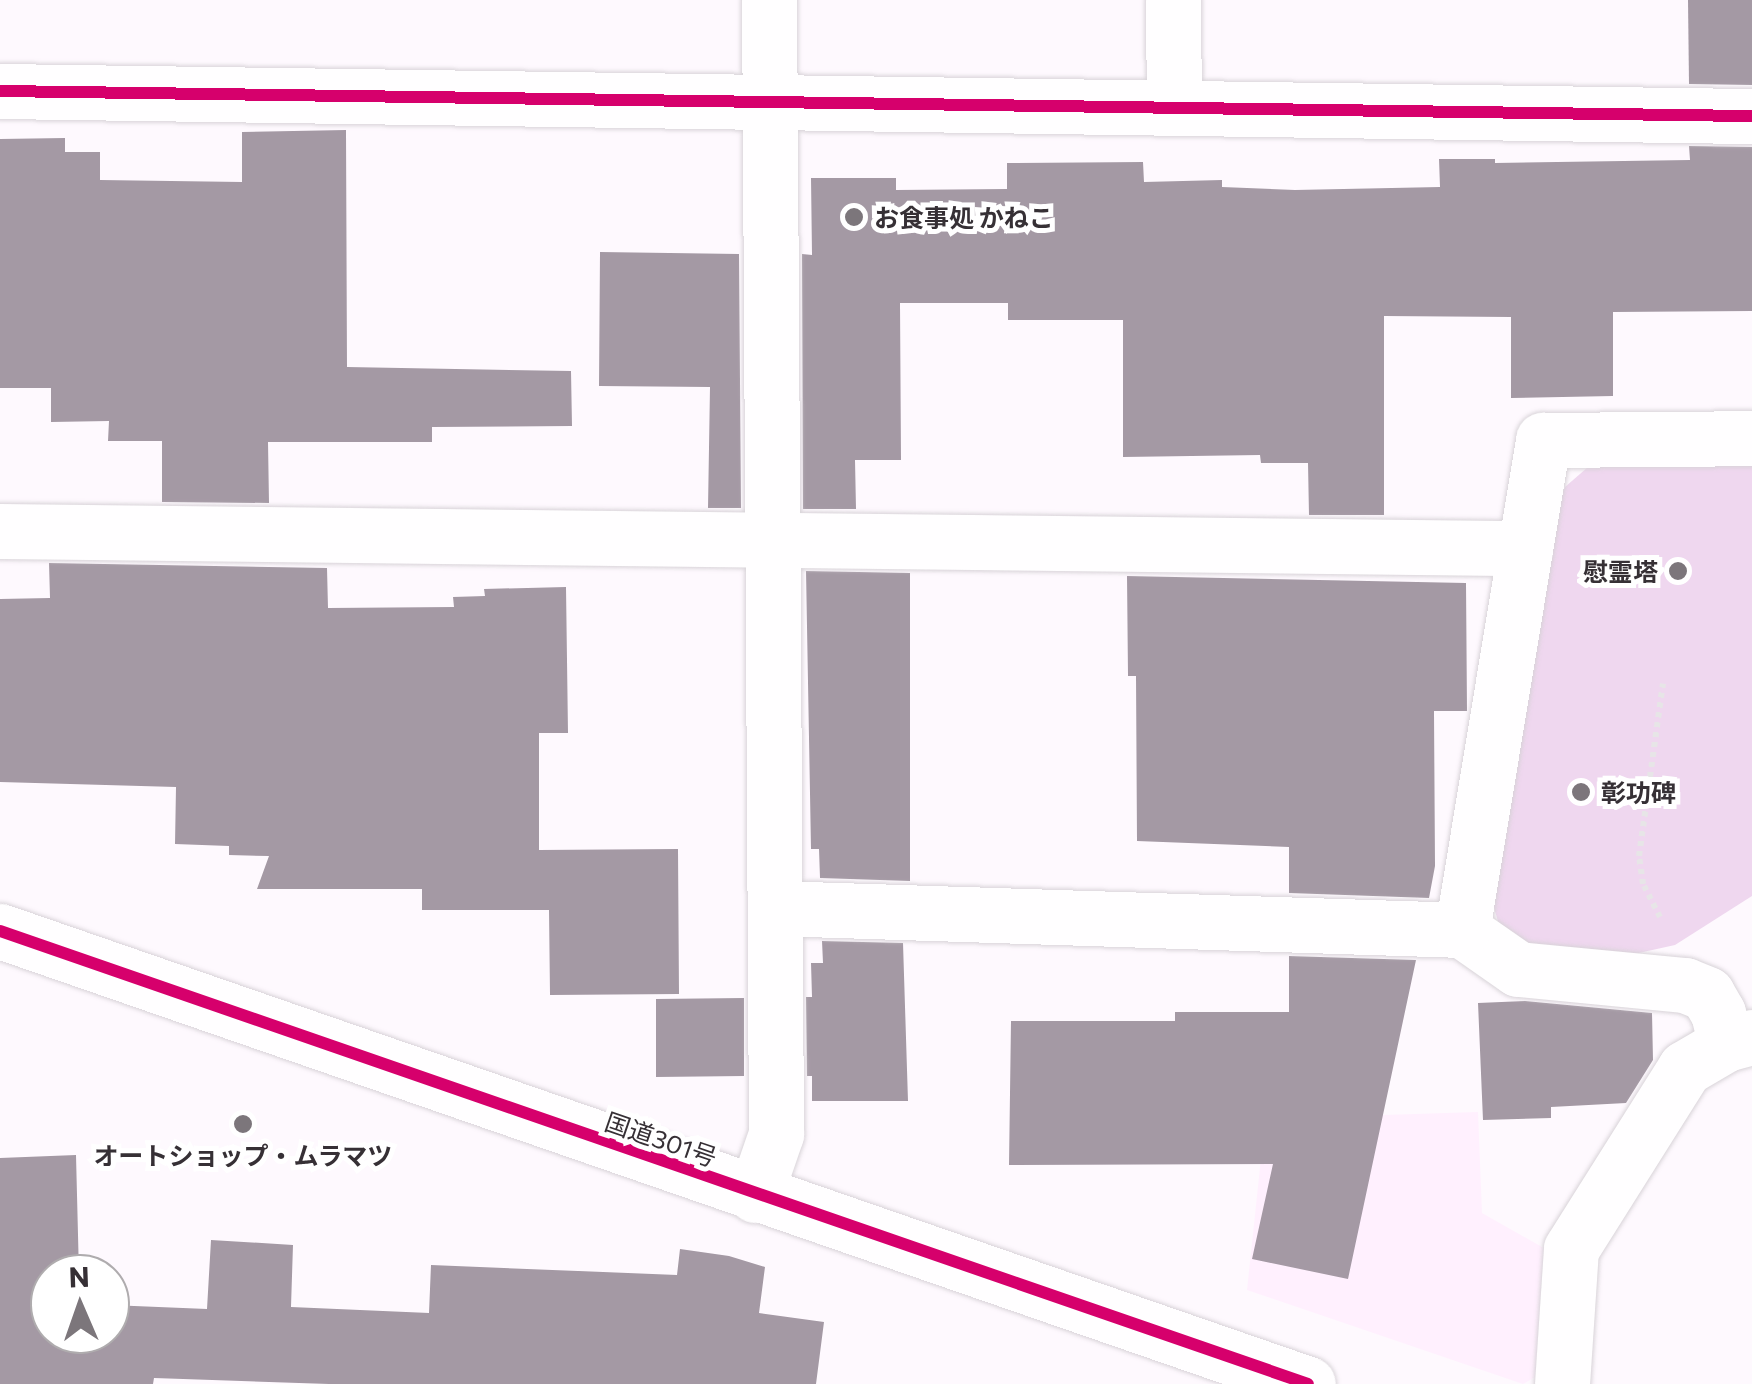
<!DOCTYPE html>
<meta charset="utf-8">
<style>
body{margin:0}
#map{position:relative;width:1752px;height:1384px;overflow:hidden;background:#fef9fe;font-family:Commissioner,"Noto Sans JP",sans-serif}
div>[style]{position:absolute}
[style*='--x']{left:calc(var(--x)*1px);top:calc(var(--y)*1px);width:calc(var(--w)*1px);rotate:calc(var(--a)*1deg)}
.built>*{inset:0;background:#fff0fe}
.green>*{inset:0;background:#efd7ef}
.building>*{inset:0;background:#a499a4}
.path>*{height:6px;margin-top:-3px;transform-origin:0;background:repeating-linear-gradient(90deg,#e7e5e7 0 5px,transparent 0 10px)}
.roads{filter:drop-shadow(0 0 2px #d8d3d8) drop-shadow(0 0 2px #d8d3d8)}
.minor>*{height:55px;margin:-27.5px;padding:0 27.5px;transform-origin:27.5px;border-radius:27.5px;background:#fffeff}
.trunk>*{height:55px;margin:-27.5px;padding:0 27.5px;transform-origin:27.5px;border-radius:27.5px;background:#fffeff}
.cycleway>*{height:12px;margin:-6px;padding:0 6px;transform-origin:6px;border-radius:6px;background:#d6006c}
.dots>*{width:28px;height:28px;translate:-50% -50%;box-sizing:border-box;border:5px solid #fff;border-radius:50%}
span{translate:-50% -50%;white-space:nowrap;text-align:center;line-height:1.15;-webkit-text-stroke:10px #fff;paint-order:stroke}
.poi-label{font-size:25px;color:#363035;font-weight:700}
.left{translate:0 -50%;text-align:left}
.right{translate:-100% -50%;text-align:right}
.street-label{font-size:25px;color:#363035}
.north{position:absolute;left:30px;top:1254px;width:100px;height:100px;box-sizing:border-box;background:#fff;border:2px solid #afacae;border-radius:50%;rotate:358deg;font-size:28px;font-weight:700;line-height:40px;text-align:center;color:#363035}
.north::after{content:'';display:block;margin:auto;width:35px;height:45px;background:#7c767b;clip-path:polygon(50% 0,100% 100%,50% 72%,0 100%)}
</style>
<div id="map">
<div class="built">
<i style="clip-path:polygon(1478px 1112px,1482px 1213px,1549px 1251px,1542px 1373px,1523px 1384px,1247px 1290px,1264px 1130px,1383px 1115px)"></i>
</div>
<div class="green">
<i style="clip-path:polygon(1752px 459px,1752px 896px,1675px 945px,1616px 958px,1526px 949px,1500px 928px,1491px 898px,1553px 514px,1565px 487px,1588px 467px)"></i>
</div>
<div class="building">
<i style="clip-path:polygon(1688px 0,1752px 0,1752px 85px,1689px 84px)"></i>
<i style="clip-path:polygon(346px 130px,347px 367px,571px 371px,572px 426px,432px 427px,432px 442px,268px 442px,269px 503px,162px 502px,162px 441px,108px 441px,109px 421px,51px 422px,51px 388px,0 388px,0 139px,65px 138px,65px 152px,100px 152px,100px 180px,242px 182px,242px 132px)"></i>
<i style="clip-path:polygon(1689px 146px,1752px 147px,1752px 311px,1613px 312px,1613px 396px,1511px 398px,1511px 317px,1384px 316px,1384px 515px,1309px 515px,1308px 463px,1261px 463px,1260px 455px,1123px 457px,1123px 320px,1008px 320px,1008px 303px,900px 303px,901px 460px,855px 460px,856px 509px,803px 509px,802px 254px,812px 255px,811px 178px,896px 178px,896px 190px,1007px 189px,1007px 163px,1143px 162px,1144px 182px,1222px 180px,1222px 187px,1295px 190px,1440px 187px,1439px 159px,1495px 159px,1495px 163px,1690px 160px)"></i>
<i style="clip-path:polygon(600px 252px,739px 254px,741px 508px,708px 508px,710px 387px,599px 386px)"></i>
<i style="clip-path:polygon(49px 563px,327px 568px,328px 608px,454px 607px,453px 597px,485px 596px,484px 589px,566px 587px,568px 733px,539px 733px,539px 850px,678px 849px,679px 994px,550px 995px,549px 910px,422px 910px,422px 889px,257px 889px,269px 856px,229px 855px,229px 846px,175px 844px,176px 787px,0 782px,0 599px,50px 598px)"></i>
<i style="clip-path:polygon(806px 571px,910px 573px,910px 881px,820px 878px,819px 849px,811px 849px)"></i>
<i style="clip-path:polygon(1127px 576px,1466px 583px,1467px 711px,1434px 711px,1435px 866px,1429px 898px,1289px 893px,1289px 847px,1137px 841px,1136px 676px,1128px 676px)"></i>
<i style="clip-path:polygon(822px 941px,903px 943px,908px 1101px,812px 1101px,812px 1076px,807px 1076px,806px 997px,812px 997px,811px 963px,823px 963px)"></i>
<i style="clip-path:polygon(1289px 956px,1416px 960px,1348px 1279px,1252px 1259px,1273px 1164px,1009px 1165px,1011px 1021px,1175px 1021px,1175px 1012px,1289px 1012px)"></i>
<i style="clip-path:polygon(744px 998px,744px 1076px,656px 1077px,656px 999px)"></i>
<i style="clip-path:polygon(1525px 1001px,1652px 1013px,1653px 1060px,1626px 1103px,1551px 1107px,1551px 1118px,1483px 1120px,1478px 1003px)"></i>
<i style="clip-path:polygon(76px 1155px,79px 1274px,50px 1274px,50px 1334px,110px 1334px,110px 1305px,207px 1309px,211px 1240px,293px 1245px,291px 1307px,429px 1313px,431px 1265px,677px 1275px,680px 1249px,729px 1256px,765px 1267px,759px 1313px,824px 1322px,816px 1384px,329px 1384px,154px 1378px,153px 1384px,0 1384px,0 1158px)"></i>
</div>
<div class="path">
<i style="--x:1660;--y:917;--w:37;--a:-117"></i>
<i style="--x:1643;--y:884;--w:28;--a:-98"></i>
<i style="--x:1639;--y:856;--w:174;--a:-82.1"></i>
</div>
<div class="roads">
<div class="minor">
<i style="--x:1173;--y:0;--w:108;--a:89.5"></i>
<i style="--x:0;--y:91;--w:1752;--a:0.82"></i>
<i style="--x:0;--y:531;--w:1504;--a:0.65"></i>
<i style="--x:1504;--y:548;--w:21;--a:11"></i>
<i style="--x:775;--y:908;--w:687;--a:1.83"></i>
<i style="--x:1462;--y:930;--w:68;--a:34.9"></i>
<i style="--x:1518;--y:969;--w:168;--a:5.5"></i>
<i style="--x:1685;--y:985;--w:24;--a:22"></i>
<i style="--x:1707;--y:994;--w:22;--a:60"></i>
<i style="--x:1718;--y:1013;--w:32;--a:76"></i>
<i style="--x:1462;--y:930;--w:497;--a:-80.6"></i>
<i style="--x:1543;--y:440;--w:209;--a:-0.5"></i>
<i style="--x:755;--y:1195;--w:65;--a:-71"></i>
<i style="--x:776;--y:1134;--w:1134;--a:-90.35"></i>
<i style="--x:1562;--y:1384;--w:135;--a:-86.2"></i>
<i style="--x:1571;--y:1249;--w:214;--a:-57.8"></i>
<i style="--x:1685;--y:1068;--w:48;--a:-30.3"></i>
<i style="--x:1726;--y:1044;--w:27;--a:-15"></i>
</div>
<div class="trunk">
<i style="--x:0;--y:931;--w:1384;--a:19.1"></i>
</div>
</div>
<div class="cycleway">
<i style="--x:0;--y:91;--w:1752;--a:0.82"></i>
<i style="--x:0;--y:931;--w:1384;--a:19.1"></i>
</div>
<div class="dots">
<i style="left:854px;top:217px;background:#7c767b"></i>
<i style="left:1678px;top:571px;background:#7c767b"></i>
<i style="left:1581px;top:792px;background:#7c767b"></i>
<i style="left:243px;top:1124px;background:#7c767b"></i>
</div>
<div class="poi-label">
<span class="left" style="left:874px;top:217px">お食事処 かねこ</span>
<span class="right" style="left:1658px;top:571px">慰霊塔</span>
<span class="left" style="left:1601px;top:792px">彰功碑</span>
<span style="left:243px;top:1155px">オートショップ・ムラマツ</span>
</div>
<div class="street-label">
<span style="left:661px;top:1139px;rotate:19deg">国道301号</span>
</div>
<div class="north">N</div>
</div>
